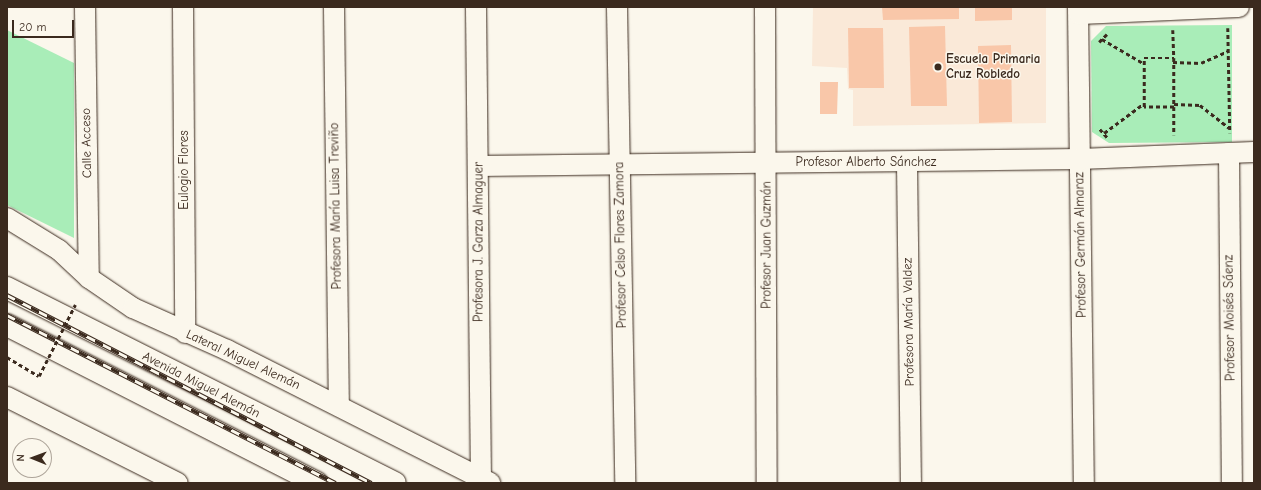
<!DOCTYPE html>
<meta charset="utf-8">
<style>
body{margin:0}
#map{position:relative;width:1261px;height:490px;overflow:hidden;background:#fbf7ec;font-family:"Comic Neue",sans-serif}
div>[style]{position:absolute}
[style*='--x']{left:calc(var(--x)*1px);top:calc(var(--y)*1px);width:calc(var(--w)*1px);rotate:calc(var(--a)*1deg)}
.built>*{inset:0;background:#fae9d8}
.green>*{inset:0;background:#a9edb8}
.building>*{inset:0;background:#f9c7a9}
.path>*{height:2.5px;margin-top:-1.25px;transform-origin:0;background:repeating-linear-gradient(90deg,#3b2a1e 0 4px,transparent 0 7px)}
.roads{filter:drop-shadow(0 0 1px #3b2a1e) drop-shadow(0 0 1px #3b2a1e)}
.street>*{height:20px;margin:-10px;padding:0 10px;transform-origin:10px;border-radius:10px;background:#fbf7ec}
.highway>*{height:22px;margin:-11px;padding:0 11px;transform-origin:11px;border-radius:11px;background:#fbf7ec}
.rail>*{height:4.5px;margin-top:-2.25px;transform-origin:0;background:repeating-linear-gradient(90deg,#fbf7ec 0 9px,#3b2a1e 0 18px);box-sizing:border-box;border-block:1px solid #3b2a1e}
.path-bridge>*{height:2.5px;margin-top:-1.25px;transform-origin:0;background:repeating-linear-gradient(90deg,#3b2a1e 0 4px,transparent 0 7px)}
.dots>*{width:11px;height:11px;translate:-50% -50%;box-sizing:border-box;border:2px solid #fbf7ec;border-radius:50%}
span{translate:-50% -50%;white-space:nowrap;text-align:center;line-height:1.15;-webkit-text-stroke:3px #fbf7ec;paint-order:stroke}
.poi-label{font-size:13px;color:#3b2a1e;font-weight:700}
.left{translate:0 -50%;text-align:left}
.street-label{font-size:13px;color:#3b2a1e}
.frame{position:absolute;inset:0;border:8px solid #3b2a1e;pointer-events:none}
.north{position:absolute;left:12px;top:438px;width:40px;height:40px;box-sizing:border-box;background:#fbf7ec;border:1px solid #aea59a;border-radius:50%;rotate:271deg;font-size:11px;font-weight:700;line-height:16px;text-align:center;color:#3b2a1e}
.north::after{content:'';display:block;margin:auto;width:14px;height:18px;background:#3b2a1e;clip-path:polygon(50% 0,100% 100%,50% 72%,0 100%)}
.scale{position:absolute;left:12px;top:20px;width:62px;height:18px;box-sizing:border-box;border:2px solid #3b2a1e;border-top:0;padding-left:5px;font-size:12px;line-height:14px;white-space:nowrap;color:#3b2a1e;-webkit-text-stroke:3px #fbf7ec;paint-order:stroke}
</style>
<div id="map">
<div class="built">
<i style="clip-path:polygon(813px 7px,1046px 7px,1046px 123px,853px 126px,853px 90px,848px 89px,847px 68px,812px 66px)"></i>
</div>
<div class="green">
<i style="clip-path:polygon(1232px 25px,1232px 142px,1109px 143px,1092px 132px,1091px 41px,1106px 26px)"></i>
<i style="clip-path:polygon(7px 30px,74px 63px,74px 238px,7px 205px)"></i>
</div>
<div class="building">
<i style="clip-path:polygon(882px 7px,959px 7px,959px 19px,883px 20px)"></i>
<i style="clip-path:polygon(975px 7px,1012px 7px,1012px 20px,975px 21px)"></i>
<i style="clip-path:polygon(945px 26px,947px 106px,911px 106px,909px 27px)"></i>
<i style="clip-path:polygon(848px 28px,883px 28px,884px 88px,849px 88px)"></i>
<i style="clip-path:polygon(1011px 45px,1012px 122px,979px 123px,978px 46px)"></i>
<i style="clip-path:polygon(820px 82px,838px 82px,837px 114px,820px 114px)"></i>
</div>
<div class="path">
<i style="--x:1228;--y:28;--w:105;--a:88.9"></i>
<i style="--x:1173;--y:30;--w:28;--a:88"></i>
<i style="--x:1174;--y:58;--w:49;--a:90"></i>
<i style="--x:1174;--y:107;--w:30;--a:180"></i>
<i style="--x:1144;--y:107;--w:49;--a:-90"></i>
<i style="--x:1144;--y:58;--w:30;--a:0"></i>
<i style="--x:1102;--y:39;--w:48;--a:30.3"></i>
<i style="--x:1099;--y:42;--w:11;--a:-45"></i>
<i style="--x:1173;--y:62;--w:28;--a:2"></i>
<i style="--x:1201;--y:63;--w:30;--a:-24"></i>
<i style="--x:1174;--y:104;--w:26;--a:2"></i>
<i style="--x:1200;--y:105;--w:37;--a:38"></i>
<i style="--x:1174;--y:107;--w:28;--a:90"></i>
<i style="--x:1100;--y:129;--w:11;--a:49"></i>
<i style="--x:1104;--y:133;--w:49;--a:-36.6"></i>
<i style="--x:7;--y:357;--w:37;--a:31"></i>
</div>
<div class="roads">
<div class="street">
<i style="--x:85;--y:7;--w:271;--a:89.2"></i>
<i style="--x:183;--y:7;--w:326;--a:89.6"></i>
<i style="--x:334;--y:7;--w:399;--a:89.3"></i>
<i style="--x:476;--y:7;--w:471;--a:89.4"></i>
<i style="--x:617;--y:7;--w:476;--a:89"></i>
<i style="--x:765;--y:7;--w:476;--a:89.8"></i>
<i style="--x:1078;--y:7;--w:476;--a:89.3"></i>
<i style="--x:1079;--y:14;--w:160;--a:-2.5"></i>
<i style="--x:1229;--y:153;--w:330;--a:89.5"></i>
<i style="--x:907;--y:162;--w:321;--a:89.3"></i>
<i style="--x:478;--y:166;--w:602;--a:-0.67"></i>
<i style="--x:1080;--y:159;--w:174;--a:-2.3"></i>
<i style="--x:7;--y:218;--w:61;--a:31.6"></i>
<i style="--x:59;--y:250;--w:41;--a:43"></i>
<i style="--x:89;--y:278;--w:53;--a:34.3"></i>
<i style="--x:133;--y:308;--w:103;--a:24.1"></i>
<i style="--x:227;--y:350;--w:295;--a:26.8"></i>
<i style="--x:7;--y:397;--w:191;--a:26.7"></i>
</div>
<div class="highway">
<i style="--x:7;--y:288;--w:434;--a:26.7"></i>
<i style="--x:7;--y:325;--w:348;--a:27"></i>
</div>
</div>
<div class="rail">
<i style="--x:7;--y:295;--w:410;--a:27.3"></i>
<i style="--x:7;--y:315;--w:369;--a:27.1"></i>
</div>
<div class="path-bridge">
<i style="--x:39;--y:376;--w:80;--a:-63.1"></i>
</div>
<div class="dots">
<i style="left:938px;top:67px;background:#3b2a1e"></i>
</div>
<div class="poi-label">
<span class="left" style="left:946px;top:67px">Escuela Primaria<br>Cruz Robledo</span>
</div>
<div class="street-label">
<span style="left:87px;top:143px;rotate:-91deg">Calle Acceso</span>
<span style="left:866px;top:162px">Profesor Alberto Sánchez</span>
<span style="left:184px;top:170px;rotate:-90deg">Eulogio Flores</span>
<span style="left:336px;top:206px;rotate:-91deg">Profesora María Luisa Treviño</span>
<span style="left:479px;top:242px;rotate:-90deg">Profesora J. Garza Almaguer</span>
<span style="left:621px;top:245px;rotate:-91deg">Profesor Celso Flores Zamora</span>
<span style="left:767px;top:245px;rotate:-90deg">Profesor Juan Guzmán</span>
<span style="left:1081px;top:245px;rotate:-91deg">Profesor Germán Almaraz</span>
<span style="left:1230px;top:318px;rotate:-91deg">Profesor Moisés Sáenz</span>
<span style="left:909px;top:322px;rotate:-91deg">Profesora María Valdez</span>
<span style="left:243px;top:360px;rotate:25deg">Lateral Miguel Alemán</span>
<span style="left:201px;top:385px;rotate:27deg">Avenida Miguel Alemán</span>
</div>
<div class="frame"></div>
<div class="north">N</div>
<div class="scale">20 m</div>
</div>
